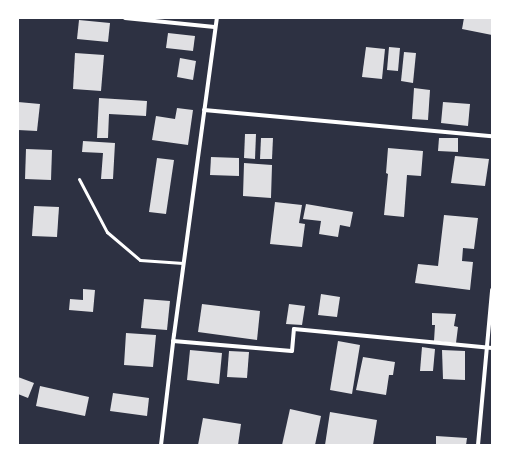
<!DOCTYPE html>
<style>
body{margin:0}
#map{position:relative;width:510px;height:463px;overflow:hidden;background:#2d3142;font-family:Commissioner,sans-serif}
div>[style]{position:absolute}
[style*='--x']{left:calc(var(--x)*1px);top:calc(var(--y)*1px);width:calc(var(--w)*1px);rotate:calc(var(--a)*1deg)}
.building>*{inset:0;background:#e0e0e3}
.service>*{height:3px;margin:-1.5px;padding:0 1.5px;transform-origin:1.5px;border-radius:1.5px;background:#fff}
.minor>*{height:4px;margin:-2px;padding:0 2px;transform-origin:2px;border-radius:2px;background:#fff}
span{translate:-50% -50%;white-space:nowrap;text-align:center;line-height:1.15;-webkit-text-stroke:3px #fff;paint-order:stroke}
.frame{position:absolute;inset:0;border:19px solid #fff;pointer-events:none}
</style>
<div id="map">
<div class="building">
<i style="clip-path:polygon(464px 18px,492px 18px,492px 35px,462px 29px)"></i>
<i style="clip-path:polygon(79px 20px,110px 23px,108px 42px,77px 39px)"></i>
<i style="clip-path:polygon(168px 33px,195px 36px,193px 51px,166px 48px)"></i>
<i style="clip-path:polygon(366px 47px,385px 49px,382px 79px,362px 77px)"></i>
<i style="clip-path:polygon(389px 47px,400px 48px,398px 71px,387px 70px)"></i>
<i style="clip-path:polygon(404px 52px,416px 53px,413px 83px,401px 81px)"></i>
<i style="clip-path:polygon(75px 53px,104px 55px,101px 91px,73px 89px)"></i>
<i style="clip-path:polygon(180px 58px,196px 61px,193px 80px,177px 77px)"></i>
<i style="clip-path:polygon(414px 88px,430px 90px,428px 120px,412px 119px)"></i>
<i style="clip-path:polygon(99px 98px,147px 101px,146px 116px,109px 114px,108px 138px,97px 138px)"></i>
<i style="clip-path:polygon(18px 102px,40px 104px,37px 131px,18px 130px)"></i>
<i style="clip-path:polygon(443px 102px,470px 104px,468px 126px,441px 123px)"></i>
<i style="clip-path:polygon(177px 108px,193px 110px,188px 145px,152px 140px,156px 116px,175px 119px)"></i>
<i style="clip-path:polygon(245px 134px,256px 134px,255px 159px,244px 158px)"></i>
<i style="clip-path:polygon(261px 138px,273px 138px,272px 159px,260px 159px)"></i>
<i style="clip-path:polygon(439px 138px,458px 138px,458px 152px,438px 151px)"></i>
<i style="clip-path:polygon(83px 141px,115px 143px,113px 179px,101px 179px,103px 153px,82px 152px)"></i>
<i style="clip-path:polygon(388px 148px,423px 151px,421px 176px,407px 175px,404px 217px,384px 215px,388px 174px,386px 173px)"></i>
<i style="clip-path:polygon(26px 149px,52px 150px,51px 180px,25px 179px)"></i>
<i style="clip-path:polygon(455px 156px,489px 159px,485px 186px,451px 183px)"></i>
<i style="clip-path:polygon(211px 157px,239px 158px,239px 176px,210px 175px)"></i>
<i style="clip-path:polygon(157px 158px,174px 160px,166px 214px,149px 212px)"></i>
<i style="clip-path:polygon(244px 163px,272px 165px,271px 198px,243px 196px)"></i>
<i style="clip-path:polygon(275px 202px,302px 205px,299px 223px,305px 224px,302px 247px,270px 244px)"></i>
<i style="clip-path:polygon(306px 204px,353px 212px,350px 227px,340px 225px,338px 237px,319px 234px,321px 221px,303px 219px)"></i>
<i style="clip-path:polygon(34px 206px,59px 207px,57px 237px,32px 236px)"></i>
<i style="clip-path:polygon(444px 215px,478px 218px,474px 249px,463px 248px,462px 261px,473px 262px,470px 290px,415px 283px,418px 264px,438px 266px)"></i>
<i style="clip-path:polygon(83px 289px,95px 290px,93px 312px,69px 310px,70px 299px,83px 300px)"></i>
<i style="clip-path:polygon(321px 294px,340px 297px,337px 317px,318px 315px)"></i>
<i style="clip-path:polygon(144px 299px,170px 301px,167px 330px,141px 328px)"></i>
<i style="clip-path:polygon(202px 304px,260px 311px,257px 340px,198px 332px)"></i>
<i style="clip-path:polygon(289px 304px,305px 306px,302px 325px,286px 324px)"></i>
<i style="clip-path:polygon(432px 313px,456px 314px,454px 326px,458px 327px,456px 343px,434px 341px,435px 325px,432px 325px)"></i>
<i style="clip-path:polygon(126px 333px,156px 335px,153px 367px,124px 365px)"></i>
<i style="clip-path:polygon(338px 341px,360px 345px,352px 394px,330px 390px)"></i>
<i style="clip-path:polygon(422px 347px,435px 349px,433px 371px,420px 371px)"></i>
<i style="clip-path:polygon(190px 350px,222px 353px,219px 384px,187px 380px)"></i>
<i style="clip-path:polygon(442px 350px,465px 351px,465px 380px,443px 379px)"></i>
<i style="clip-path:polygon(229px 351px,249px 352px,247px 378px,227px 377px)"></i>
<i style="clip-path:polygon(363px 357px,395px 362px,393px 375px,389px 375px,386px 395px,356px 390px)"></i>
<i style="clip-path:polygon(18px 377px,34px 383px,28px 398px,18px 394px)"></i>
<i style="clip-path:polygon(40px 386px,89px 397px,85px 416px,36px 406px)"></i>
<i style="clip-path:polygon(113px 393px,149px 398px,147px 416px,110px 411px)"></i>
<i style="clip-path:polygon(290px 409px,321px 416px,315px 445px,282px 445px)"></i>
<i style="clip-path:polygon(330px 412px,377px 420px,373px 445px,325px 445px)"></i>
<i style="clip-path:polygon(203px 418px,241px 424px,238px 445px,198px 445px)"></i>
<i style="clip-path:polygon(436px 436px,467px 438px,466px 445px,436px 445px)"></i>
</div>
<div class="service">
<i style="--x:79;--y:179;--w:60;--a:62.2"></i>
<i style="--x:107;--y:232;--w:43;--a:40.3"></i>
<i style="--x:140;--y:260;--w:43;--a:4"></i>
</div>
<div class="minor">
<i style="--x:125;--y:18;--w:90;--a:5.7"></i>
<i style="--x:204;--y:110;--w:289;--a:5.2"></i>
<i style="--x:173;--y:341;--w:119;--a:4.8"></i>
<i style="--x:292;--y:351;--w:22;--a:-85"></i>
<i style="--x:294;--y:329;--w:199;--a:5.5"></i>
<i style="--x:161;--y:445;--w:111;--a:-83.3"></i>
<i style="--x:174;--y:335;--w:320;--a:-82.3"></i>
<i style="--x:478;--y:445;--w:156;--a:-84.8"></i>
</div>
<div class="frame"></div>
</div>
